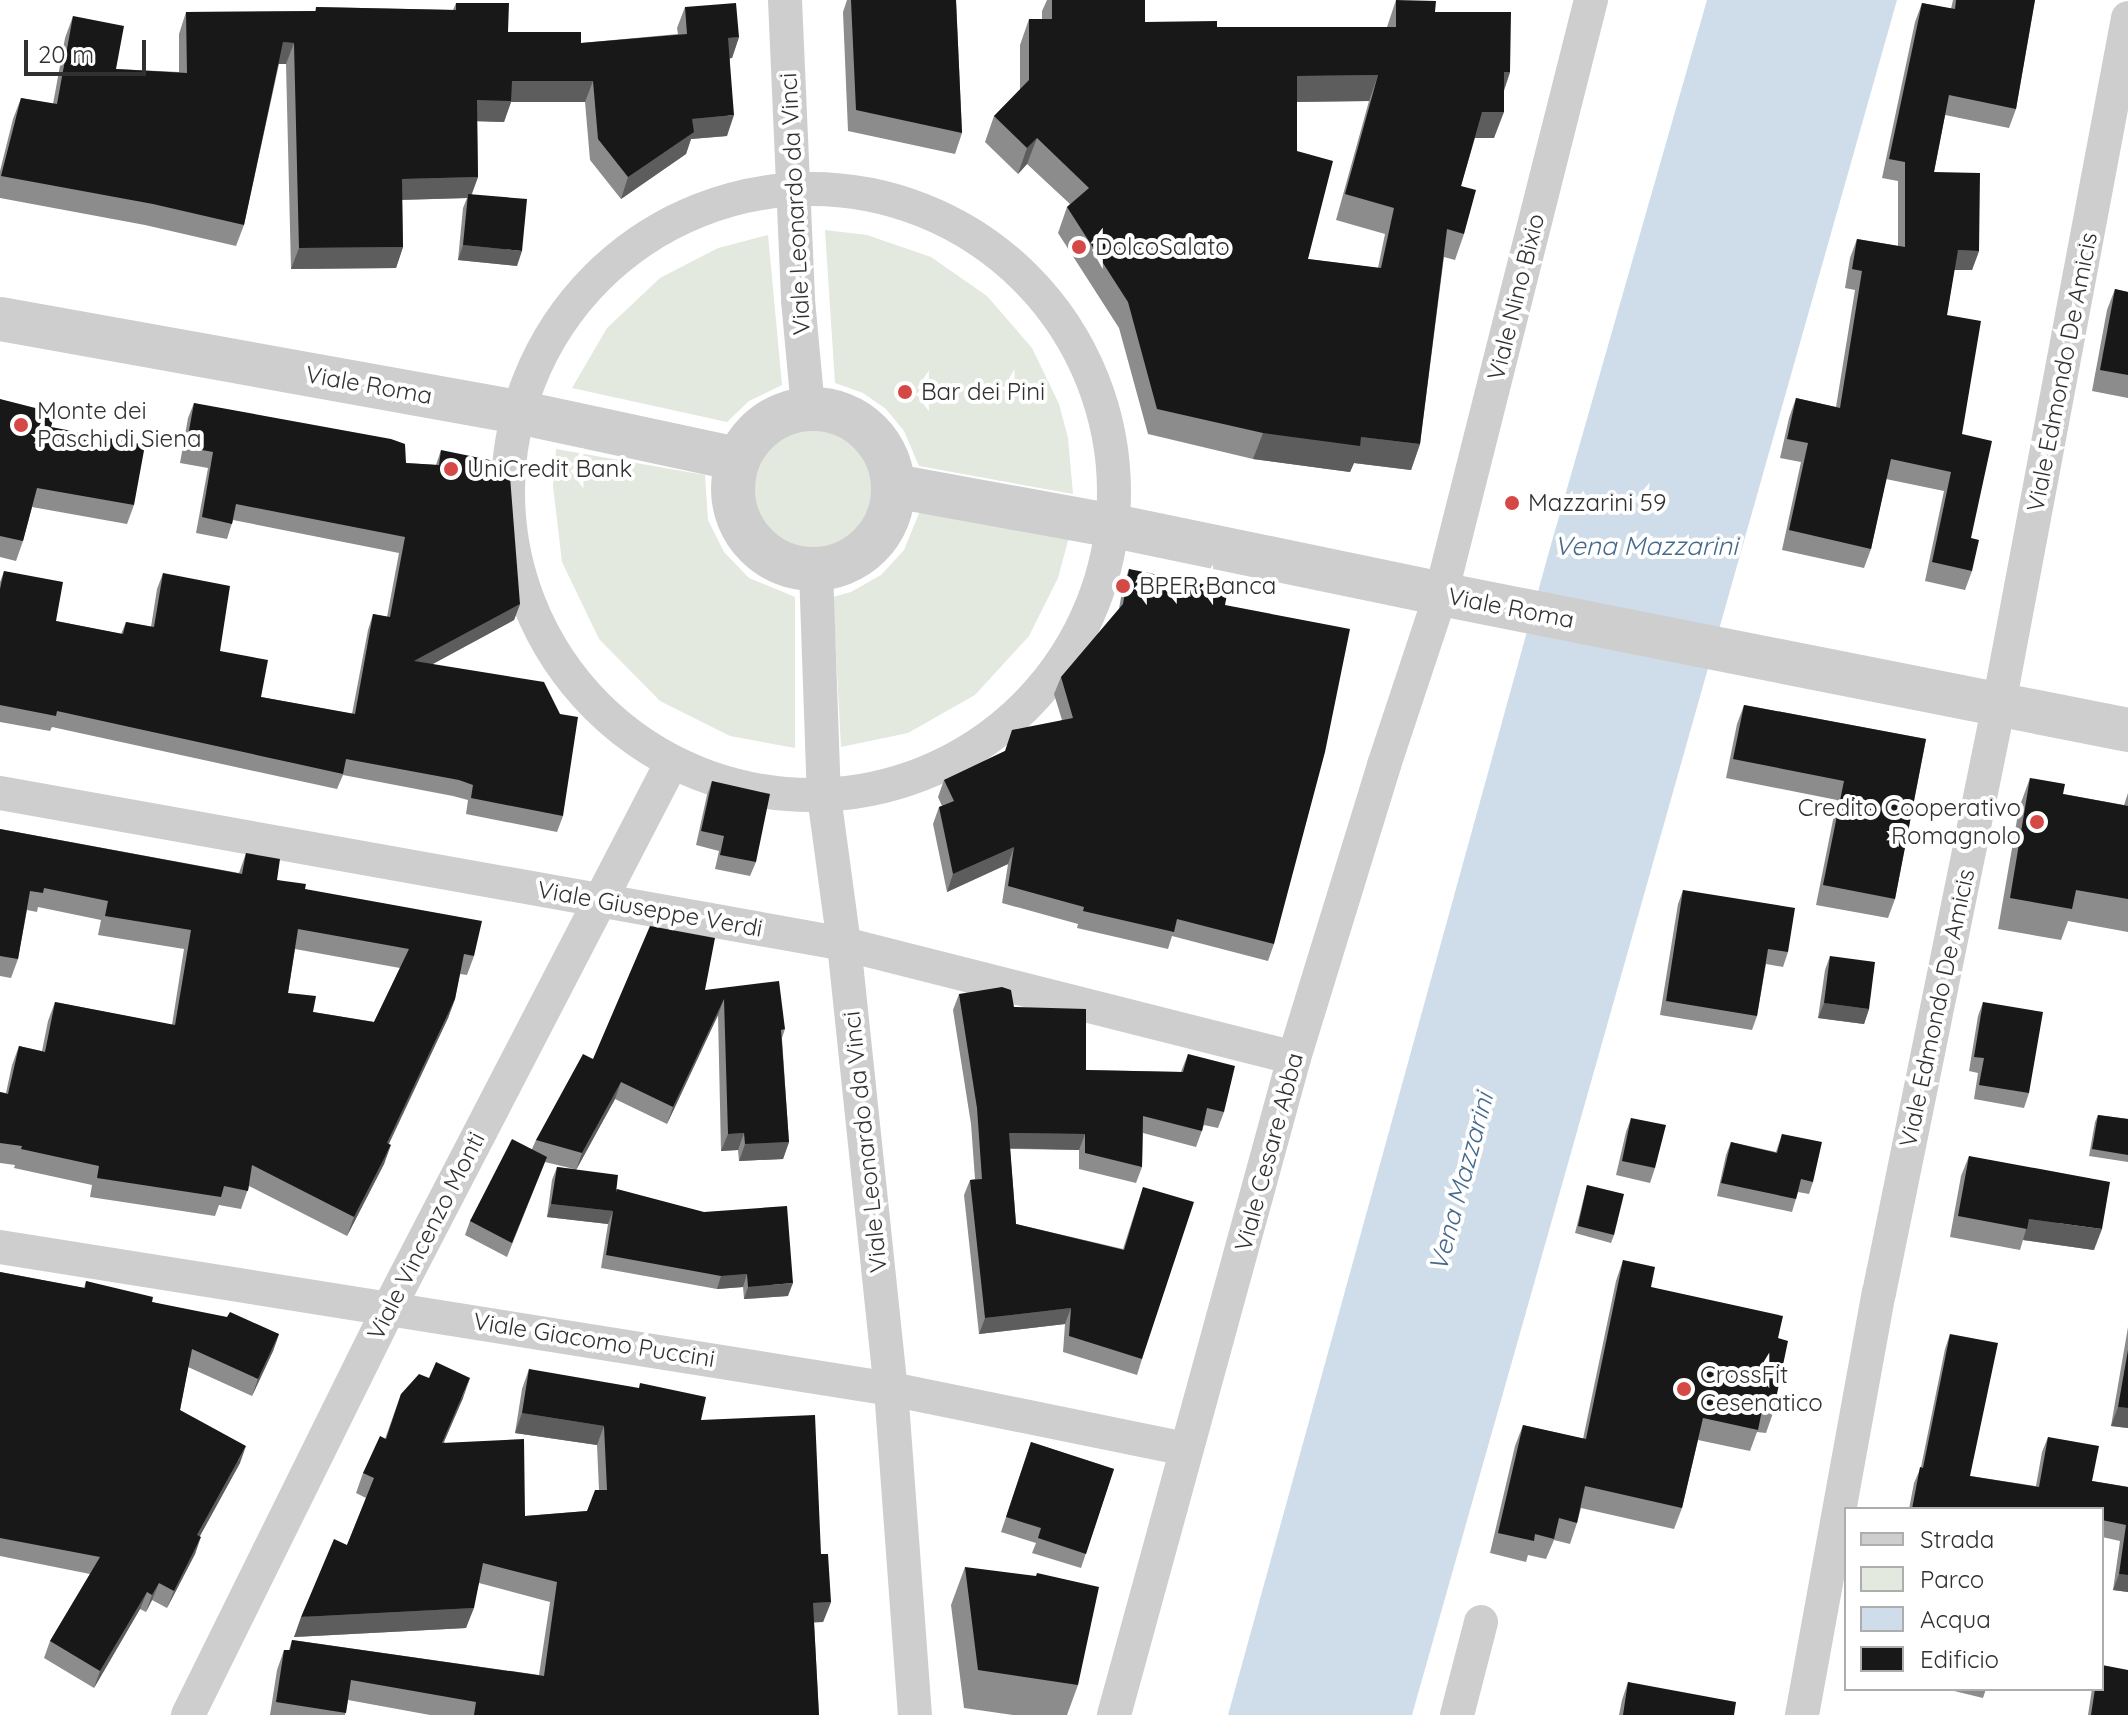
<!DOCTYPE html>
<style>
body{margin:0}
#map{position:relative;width:2128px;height:1715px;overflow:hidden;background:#fff;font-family:Quicksand,sans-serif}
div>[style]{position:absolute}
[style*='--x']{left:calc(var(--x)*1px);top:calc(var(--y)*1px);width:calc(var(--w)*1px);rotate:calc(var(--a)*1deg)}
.green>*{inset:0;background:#e3e9de}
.round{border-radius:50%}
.water>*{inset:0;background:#cfddea}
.minor>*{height:34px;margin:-17px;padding:0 17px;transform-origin:17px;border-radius:17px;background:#cecece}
.minor>.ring{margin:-17px;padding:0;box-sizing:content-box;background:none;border:34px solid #cecece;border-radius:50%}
.tertiary>*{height:44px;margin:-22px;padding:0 22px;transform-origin:22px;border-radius:22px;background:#cecece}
.tertiary>.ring{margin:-22px;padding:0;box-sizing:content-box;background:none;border:44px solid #cecece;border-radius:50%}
.wall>*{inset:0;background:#8c8c8c}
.shaded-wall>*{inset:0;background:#5d5d5d}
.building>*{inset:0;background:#181818}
.dots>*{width:22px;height:22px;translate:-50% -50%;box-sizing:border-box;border:4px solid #fff;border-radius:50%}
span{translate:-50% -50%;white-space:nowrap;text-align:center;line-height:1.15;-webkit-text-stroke:8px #fff;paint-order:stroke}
.street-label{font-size:24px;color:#313131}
.poi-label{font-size:24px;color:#313131}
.left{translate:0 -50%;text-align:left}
.right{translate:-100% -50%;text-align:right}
.water-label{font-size:26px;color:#466a8c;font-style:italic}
.legend{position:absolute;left:1844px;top:1507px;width:260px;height:184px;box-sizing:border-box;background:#fff;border:2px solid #adadad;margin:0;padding:10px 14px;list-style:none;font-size:24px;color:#313131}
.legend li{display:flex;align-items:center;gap:16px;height:40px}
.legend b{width:40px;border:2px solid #adadad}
.scale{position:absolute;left:24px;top:40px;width:122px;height:36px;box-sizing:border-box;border:4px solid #313131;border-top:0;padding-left:10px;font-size:24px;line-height:28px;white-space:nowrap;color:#313131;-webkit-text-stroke:6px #fff;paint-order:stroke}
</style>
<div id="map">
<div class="green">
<i style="clip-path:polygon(825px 230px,867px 235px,931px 257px,987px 296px,1032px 348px,1059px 404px,1068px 438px,1073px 494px,919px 466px,904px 431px,886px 409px,863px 393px,835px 383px)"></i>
<i style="clip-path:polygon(768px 235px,782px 385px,749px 401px,727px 422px,572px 388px,607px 328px,660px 278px,718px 248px)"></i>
<i class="round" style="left:754px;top:430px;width:118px;height:118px"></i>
<i style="clip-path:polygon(556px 449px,705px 475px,708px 520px,724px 552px,749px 578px,795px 597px,795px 748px,730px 736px,660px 701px,599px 639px,562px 562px,553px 486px)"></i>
<i style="clip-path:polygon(920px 511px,1069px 537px,1058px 578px,1029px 636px,975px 695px,908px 733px,841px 747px,833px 597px,851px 592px,881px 575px,904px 550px)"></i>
</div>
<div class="water">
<i style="clip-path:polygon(1707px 0,1897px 0,1412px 1715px,1228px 1715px,1550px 548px)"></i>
</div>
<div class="minor">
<i style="--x:785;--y:0;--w:300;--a:87.5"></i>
<i style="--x:798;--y:300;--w:108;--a:84.7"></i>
<i class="ring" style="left:508px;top:189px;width:572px;height:572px"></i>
<i style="--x:816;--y:570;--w:226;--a:88"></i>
<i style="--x:824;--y:796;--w:149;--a:82.3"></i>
<i style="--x:844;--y:944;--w:447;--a:84"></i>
<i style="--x:891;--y:1389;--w:327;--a:85.8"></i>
<i style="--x:0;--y:793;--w:857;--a:10.14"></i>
<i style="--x:844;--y:944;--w:464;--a:14.2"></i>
<i style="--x:0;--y:1247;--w:902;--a:9.06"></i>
<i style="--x:891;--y:1389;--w:300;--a:11.5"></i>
<i style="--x:188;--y:1715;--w:456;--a:-63.7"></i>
<i style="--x:390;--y:1306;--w:613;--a:-62.6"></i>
<i style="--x:1114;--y:1715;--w:681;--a:-74.68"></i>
<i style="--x:1294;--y:1058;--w:307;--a:-72.9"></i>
<i style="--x:1384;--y:765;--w:180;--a:-71.6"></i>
<i style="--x:1441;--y:594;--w:613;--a:-75.83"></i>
<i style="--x:1457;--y:1715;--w:96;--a:-75.5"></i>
<i style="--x:1802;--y:1715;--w:429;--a:-79.7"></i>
<i style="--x:1879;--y:1293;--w:601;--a:-78.48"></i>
<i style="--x:1999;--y:704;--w:698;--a:-79.35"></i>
</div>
<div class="tertiary">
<i style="--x:0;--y:319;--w:526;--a:10.18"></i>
<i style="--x:518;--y:412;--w:224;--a:12.1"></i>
<i class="ring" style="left:733px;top:409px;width:116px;height:116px"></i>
<i style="--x:894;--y:486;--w:224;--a:10.3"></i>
<i style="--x:1114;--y:526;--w:334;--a:11.7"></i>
<i style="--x:1441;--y:594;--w:700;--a:11.2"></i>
</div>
<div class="wall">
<i style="clip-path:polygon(847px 0,956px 0,962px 133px,955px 154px,848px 131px,843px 12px)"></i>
<i style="clip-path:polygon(evenodd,1047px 0,1145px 0,1145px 22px,1217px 27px,1387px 27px,1396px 0,1435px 12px,1510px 72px,1504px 91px,1494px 138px,1475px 138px,1461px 186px,1464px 234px,1455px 260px,1444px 257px,1420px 444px,1411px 470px,1354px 463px,1350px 472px,1253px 459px,1148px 434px,1119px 328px,1058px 233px,1067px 207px,1070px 204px,1027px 164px,1018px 174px,985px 142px,994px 116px,1020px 90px,1020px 45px,1029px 19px,1042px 19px,1042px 11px,1047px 0,1369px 101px,1336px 220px,1385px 234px,1378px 268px,1308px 259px,1297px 151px,1297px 102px,1369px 101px)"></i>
<i style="clip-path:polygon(1953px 0,2035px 0,2016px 109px,2009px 128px,1945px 115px,1934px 172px,1979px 251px,1972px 270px,1954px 270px,1947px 315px,1962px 434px,1971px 538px,1972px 571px,1965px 590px,1925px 581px,1944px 491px,1886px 479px,1871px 549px,1864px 568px,1782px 550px,1801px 462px,1780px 458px,1789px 418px,1796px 398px,1836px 407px,1855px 290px,1845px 288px,1850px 258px,1857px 239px,1898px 246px,1898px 181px,1882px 178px,1915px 22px,1922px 3px,1951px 9px)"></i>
<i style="clip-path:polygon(456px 3px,508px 32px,581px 43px,678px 34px,677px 28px,685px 7px,739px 37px,732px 58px,730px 58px,727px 136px,691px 139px,686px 154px,621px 199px,590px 160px,585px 102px,511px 102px,504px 122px,477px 121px,478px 177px,472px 194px,517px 266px,458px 260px,463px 208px,467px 198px,402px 200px,403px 247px,396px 268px,291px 269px,286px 64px,279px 64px,244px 225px,236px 246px,145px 225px,0 198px,0 171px,13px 119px,21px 98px,53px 104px,65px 38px,73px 16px,116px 69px,179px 72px,179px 34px,186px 12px,315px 11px,316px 7px,453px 10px)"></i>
<i style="clip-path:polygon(2115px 289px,2128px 292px,2128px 398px,2092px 391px,2107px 310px)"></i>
<i style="clip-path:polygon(0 399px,51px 427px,134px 505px,127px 524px,32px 507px,23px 541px,16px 561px,0 557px)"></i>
<i style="clip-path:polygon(194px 403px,406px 463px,436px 465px,441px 450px,520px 604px,514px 620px,432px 664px,563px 816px,557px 832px,466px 814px,468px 800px,453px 796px,343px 775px,337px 789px,52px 727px,50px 731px,0 722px,0 582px,4px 571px,56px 621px,121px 634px,126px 622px,151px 627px,157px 589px,163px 573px,220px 651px,261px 697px,352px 714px,368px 630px,373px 614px,387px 617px,399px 553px,233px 520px,227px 539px,196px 533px,208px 468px,180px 463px,188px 418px)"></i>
<i style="clip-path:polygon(1129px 569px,1225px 605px,1274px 944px,1268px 961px,1172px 936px,1168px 949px,1077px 928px,1078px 924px,1002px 903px,1008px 864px,947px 892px,933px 824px,939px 807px,942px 806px,938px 797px,944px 780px,1005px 751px,1062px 720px,1054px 694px,1061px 677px,1119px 609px,1123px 586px)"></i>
<i style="clip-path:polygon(1744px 705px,1926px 739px,1895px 899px,1888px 918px,1816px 905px,1837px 800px,1726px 778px,1737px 724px)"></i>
<i style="clip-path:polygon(2030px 778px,2063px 794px,2124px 805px,2128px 793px,2128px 932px,2068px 921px,2061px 940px,1998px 929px,2019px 808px)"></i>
<i style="clip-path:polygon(712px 781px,756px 862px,750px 876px,715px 869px,719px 851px,696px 845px,707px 795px)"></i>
<i style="clip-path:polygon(evenodd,0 829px,239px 873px,246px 853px,277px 880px,305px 889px,474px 956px,467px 975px,460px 974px,455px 999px,448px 1018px,389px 1144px,384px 1164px,347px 1236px,249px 1186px,241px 1209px,219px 1205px,215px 1216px,90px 1197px,92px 1185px,14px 1168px,15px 1165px,0 1163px,0 1092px,6px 1093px,12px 1065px,19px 1046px,42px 1051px,48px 1021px,55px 1002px,172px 1025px,184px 949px,98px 935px,101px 920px,38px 907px,37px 912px,27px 910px,18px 959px,11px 978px,0 976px,0 829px,295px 949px,400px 968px,374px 1022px,313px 1012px,288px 993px,295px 949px)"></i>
<i style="clip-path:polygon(1683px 890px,1788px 952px,1783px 967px,1766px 964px,1757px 1016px,1752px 1030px,1660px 1015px,1678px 904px)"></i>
<i style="clip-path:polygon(1830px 956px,1869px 1009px,1864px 1024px,1818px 1018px,1825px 970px)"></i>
<i style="clip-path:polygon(705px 990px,785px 1029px,782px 1038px,789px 1142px,783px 1159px,739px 1161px,738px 1150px,721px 1151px,718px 1015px,667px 1124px,615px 1099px,576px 1170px,616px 1189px,788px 1296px,744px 1299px,743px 1287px,717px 1289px,601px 1268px,608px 1224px,547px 1217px,552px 1180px,557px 1167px,574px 1169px,545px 1162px,507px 1257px,465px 1235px,470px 1221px,532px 1149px,536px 1140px,593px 1059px)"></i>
<i style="clip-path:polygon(959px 994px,1014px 1007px,1086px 1070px,1181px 1072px,1188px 1054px,1224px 1112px,1218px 1128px,1204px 1125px,1196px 1147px,1143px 1133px,1142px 1167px,1136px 1183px,1079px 1169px,1079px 1150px,1010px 1149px,1016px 1224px,1123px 1249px,1143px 1187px,1142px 1359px,1137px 1375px,1063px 1352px,1065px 1324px,979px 1334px,964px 1195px,970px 1180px,975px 1179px,971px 1124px,953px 1010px)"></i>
<i style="clip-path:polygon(1983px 1002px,2029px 1093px,2024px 1108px,1974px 1099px,1978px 1073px,1969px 1071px,1978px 1016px)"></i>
<i style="clip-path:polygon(2098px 1115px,2128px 1119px,2128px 1162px,2089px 1156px,2095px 1122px)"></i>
<i style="clip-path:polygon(1631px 1118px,1655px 1168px,1650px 1183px,1616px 1175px,1626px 1132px)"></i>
<i style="clip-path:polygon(1782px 1134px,1813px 1182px,1809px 1194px,1798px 1192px,1792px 1212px,1717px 1196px,1726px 1155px,1731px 1142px,1776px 1152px)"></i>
<i style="clip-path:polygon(1969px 1156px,2094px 1250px,2023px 1240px,2020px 1250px,1950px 1237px,1961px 1176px)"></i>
<i style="clip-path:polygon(1587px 1185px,1614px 1235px,1611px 1243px,1575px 1233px)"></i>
<i style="clip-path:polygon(1623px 1260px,1651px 1287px,1778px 1338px,1773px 1413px,1766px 1433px,1757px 1432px,1750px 1451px,1698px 1440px,1682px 1508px,1674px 1529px,1581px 1508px,1577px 1523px,1570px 1544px,1554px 1540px,1546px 1559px,1528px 1555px,1526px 1562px,1490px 1553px,1515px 1446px,1523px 1425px,1583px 1439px,1616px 1281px)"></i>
<i style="clip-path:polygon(0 1272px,84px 1288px,86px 1281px,152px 1302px,279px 1334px,273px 1351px,252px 1396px,188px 1367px,180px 1410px,240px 1463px,200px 1536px,195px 1554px,167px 1608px,152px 1600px,146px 1612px,140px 1609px,94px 1688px,44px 1658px,50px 1641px,90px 1574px,0 1556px)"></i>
<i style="clip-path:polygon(2128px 1327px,2128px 1428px,2111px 1426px)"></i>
<i style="clip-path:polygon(1950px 1334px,1970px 1476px,2036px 1486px,2042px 1452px,2048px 1437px,2092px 1481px,2128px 1487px,2128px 1592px,2113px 1590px,2120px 1541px,2102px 1537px,2102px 1509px,1909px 1509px,1914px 1483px,1921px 1467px,1945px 1349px)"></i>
<i style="clip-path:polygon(529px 1369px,701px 1420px,821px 1554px,831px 1602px,823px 1622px,814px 1622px,819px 1715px,430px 1715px,348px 1700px,345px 1715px,270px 1715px,277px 1670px,284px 1650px,289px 1650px,292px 1640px,539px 1675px,550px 1602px,479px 1583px,466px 1628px,294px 1637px,347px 1545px,366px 1498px,356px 1493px,363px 1473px,385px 1439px,401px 1394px,463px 1398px,444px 1442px,525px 1516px,587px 1511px,599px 1490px,597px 1445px,515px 1433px,522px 1389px)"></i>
<i style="clip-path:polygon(1031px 1442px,1114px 1469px,1081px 1568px,1032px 1553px,1036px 1543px,1001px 1532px)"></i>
<i style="clip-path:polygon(965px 1567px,1078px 1685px,1067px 1715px,1013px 1715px,964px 1708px,951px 1605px)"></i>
<i style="clip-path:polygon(1628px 1682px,1734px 1715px,1619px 1715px,1622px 1700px)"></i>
<i style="clip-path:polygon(1946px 1689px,1986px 1689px,1983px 1698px)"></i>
<i style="clip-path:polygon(2092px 1689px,2102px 1689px,2128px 1715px,2088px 1715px)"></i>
</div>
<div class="shaded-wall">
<i style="clip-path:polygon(739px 37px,732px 58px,720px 60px,728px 38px)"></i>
<i style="clip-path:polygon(283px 42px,294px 43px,286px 64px,276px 64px)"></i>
<i style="clip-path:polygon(1504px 72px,1510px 72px,1501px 98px)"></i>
<i style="clip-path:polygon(1378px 75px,1369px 101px,1288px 102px,1297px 76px)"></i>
<i style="clip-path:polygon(512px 81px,593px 81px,585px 102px,511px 102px,504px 122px,469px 121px,477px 100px)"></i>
<i style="clip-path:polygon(1482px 112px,1504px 112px,1494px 138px,1472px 138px)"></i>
<i style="clip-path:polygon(734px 115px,727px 136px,691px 139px,686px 154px,621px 199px,628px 177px,692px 119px)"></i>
<i style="clip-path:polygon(1037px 138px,1027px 164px,1018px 174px,1027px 148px)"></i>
<i style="clip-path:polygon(478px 177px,470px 198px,468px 194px,467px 198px,394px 200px,402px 179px)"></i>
<i style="clip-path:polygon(463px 245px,522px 251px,517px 266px,458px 260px)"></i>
<i style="clip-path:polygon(403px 247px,396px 268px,291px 269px,299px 248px)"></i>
<i style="clip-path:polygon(1958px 250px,1979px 251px,1972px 270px,1951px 270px)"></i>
<i style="clip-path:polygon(1263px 433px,1361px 437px,1420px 444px,1411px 470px,1354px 463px,1350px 472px,1253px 459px)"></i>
<i style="clip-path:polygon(520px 604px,514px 620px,409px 677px,414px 661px)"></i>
<i style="clip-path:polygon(1014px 847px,1008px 864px,947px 892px,953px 874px)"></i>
<i style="clip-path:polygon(455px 999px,448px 1018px,380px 1162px,387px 1143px)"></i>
<i style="clip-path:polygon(724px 999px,718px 1015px,667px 1124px,673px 1107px)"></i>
<i style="clip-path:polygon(1824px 1003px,1869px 1009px,1864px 1024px,1818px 1018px)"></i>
<i style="clip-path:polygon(621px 1082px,615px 1099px,576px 1170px,582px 1153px)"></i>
<i style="clip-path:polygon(744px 1133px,738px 1150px,721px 1151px,728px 1134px)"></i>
<i style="clip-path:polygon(1009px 1133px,1085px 1134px,1079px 1150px,1003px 1148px)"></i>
<i style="clip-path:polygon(789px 1142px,783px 1159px,739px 1161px,745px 1144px)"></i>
<i style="clip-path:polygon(391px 1145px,384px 1164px,347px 1236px,354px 1217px)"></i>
<i style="clip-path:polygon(551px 1204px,613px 1211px,608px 1224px,547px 1217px)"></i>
<i style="clip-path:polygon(2029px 1219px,2102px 1229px,2094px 1250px,2023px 1240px)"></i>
<i style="clip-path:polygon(747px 1274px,743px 1287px,717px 1289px,721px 1276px)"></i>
<i style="clip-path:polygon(793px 1283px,788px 1296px,744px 1299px,748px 1287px)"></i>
<i style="clip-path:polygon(1071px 1308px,1065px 1324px,979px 1334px,985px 1318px)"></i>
<i style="clip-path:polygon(279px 1334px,273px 1351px,252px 1396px,258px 1379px)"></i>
<i style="clip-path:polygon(470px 1378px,463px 1398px,435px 1462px,442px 1443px)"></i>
<i style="clip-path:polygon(2118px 1407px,2128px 1408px,2128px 1428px,2111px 1426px)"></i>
<i style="clip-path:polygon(522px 1413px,604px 1426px,597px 1445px,515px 1433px)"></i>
<i style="clip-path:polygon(246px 1446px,240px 1463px,191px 1552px,197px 1535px)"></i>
<i style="clip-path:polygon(201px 1537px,195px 1554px,167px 1608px,174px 1591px)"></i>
<i style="clip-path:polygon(2119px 1574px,2128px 1575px,2128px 1592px,2113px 1590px)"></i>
<i style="clip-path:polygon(159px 1583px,152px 1600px,146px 1612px,152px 1595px)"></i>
<i style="clip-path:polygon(147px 1592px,140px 1609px,94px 1688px,100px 1671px)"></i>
<i style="clip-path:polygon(831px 1602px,823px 1622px,806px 1623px,813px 1603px)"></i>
<i style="clip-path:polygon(474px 1608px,466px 1628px,294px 1637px,301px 1617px)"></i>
</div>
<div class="building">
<i style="clip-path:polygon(851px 0,956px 0,962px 133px,856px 110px)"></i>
<i style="clip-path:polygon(evenodd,1052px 0,1145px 0,1145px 22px,1217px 21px,1217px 27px,1396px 27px,1396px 0,1436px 1px,1435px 12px,1511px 12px,1510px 72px,1504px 72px,1504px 112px,1482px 112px,1461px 186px,1476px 190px,1464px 234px,1447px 229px,1420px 444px,1361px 437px,1360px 446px,1263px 433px,1157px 409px,1128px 302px,1067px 207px,1089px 188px,1037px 138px,1027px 148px,994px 116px,1029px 80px,1029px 19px,1052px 19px,1052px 0,1378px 75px,1345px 194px,1394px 208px,1381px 268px,1308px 259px,1333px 161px,1297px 151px,1297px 76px,1378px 75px)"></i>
<i style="clip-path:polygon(1956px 0,2035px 0,2016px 109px,1949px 95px,1934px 172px,1980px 173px,1979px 251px,1958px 250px,1947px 315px,1981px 321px,1962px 434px,1992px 441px,1971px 538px,1979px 540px,1972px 571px,1932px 562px,1951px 472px,1891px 459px,1871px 549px,1789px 530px,1808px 443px,1787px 439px,1796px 398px,1840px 408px,1862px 271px,1852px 269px,1857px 239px,1905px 247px,1905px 162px,1889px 159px,1922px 3px,1955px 9px)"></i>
<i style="clip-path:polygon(456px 3px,509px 3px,508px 32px,581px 32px,581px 43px,687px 34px,685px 7px,736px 3px,739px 37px,728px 38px,734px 115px,692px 119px,694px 132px,628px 177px,598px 139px,593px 81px,512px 81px,511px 101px,477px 100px,478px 177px,402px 179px,403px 247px,299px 248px,294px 43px,283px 42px,244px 225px,153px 204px,1px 176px,21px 98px,57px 104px,73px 16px,124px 26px,116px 69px,187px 73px,186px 12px,316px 11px,316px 7px,456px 10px)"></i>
<i style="clip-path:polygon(468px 194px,527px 199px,522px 251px,463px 245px)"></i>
<i style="clip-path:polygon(2115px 289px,2128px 292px,2128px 375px,2100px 370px)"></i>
<i style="clip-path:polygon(0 399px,55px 413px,51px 427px,145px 445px,134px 505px,37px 488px,23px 541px,0 536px)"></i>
<i style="clip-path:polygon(194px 403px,391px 439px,405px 444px,406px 463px,439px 465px,441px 450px,509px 464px,520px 604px,414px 661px,544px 682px,560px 714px,578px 717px,563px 816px,471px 798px,473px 785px,459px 780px,346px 759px,343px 774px,57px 711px,56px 716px,0 705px,0 589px,4px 571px,63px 582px,56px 621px,123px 634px,126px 622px,154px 627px,163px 573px,230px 586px,220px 651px,268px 660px,261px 697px,355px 714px,373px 614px,390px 617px,405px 537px,236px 504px,232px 524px,202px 517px,213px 452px,186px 447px)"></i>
<i style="clip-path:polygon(1129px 569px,1228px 589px,1225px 605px,1350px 629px,1325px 752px,1274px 944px,1177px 919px,1174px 932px,1083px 911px,1084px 907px,1008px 886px,1014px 847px,953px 874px,939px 807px,954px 801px,944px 780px,1005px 751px,1012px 730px,1073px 718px,1061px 677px,1123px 604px)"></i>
<i style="clip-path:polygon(1744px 705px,1926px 739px,1895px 899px,1823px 885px,1844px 781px,1733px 759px)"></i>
<i style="clip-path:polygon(2030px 778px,2065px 784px,2063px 794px,2128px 806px,2128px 899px,2076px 890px,2072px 909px,2010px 898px)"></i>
<i style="clip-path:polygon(712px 781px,770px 794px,756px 862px,720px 855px,724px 836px,701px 831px)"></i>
<i style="clip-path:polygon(evenodd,0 829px,242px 874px,246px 853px,280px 859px,277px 880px,306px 884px,305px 889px,482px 921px,474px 956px,464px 954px,455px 999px,387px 1143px,391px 1145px,354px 1217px,252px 1165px,248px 1191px,224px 1186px,221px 1197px,97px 1178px,99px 1166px,21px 1149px,22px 1146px,0 1143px,0 1092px,8px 1094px,19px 1046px,45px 1052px,55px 1002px,175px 1025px,191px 930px,105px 916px,108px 901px,44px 888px,43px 893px,30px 891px,18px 959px,0 956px,0 829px,298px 929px,409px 949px,374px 1022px,313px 1012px,316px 996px,288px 993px,298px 929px)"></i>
<i style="clip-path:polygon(1683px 890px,1795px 908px,1788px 952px,1768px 949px,1757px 1016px,1666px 1001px)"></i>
<i style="clip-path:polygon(650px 926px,715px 938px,705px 990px,779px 981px,785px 1029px,781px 1030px,789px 1142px,745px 1144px,744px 1133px,728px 1134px,724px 999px,673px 1107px,621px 1082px,582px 1153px,536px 1140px,583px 1054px,593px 1059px)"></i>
<i style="clip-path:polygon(1830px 956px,1875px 962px,1869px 1009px,1824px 1003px)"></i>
<i style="clip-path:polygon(1002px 987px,1011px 990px,1014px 1007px,1086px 1009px,1086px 1070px,1183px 1072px,1188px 1054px,1235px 1066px,1224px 1112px,1207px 1108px,1202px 1131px,1143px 1116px,1142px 1167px,1085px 1153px,1085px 1134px,1009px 1133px,1016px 1224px,1124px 1250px,1143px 1187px,1194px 1202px,1142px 1359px,1069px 1336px,1071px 1308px,985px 1318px,970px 1180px,982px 1179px,977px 1108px,959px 994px)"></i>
<i style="clip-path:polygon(1983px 1002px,2043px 1012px,2029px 1093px,1979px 1085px,1984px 1058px,1974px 1057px)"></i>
<i style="clip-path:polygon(2098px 1115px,2128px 1119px,2128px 1155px,2092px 1149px)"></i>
<i style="clip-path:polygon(1631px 1118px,1666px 1125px,1655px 1168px,1622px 1161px)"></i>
<i style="clip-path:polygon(1782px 1134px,1822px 1142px,1813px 1182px,1801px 1179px,1796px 1199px,1721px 1183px,1731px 1142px,1777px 1153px)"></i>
<i style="clip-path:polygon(512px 1139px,547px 1157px,512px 1243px,470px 1221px)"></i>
<i style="clip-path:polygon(1969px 1156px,2110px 1182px,2102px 1229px,2029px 1219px,2027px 1229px,1958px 1216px)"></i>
<i style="clip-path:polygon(557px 1167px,618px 1175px,616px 1193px,617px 1189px,704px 1212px,787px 1206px,793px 1283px,748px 1287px,747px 1274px,721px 1276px,606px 1255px,613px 1211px,551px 1204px)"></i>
<i style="clip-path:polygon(1587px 1185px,1624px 1194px,1614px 1235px,1578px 1226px)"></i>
<i style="clip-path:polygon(1623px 1260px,1655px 1267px,1651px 1287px,1783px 1316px,1778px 1338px,1788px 1341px,1773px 1413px,1762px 1410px,1758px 1430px,1703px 1418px,1682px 1508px,1585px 1486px,1577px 1523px,1559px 1518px,1554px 1539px,1535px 1534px,1534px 1541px,1498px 1533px,1523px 1425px,1586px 1439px)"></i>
<i style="clip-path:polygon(0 1272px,85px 1288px,86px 1281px,153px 1297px,152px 1302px,227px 1317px,230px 1312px,279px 1334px,258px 1379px,192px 1349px,180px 1410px,246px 1446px,197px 1535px,201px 1537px,174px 1591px,159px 1583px,152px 1595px,147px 1592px,100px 1671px,50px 1641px,100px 1557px,0 1538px)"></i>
<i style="clip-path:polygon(1950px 1334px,1998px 1343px,1970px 1476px,2039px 1487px,2048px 1437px,2099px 1446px,2092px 1481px,2128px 1487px,2128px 1575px,2119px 1574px,2126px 1525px,2102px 1520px,2102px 1509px,1912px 1509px,1920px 1467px,1923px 1468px)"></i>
<i style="clip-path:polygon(2128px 1350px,2128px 1408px,2118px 1407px)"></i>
<i style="clip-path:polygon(436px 1362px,470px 1378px,442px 1443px,524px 1439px,525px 1516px,587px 1511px,595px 1490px,607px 1490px,604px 1426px,522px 1413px,529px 1369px,639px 1388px,640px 1383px,706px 1397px,701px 1420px,815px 1415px,821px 1554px,828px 1554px,831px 1602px,813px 1603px,819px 1715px,474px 1715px,476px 1702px,351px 1680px,346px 1713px,276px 1702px,284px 1650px,290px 1650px,292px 1640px,544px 1676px,557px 1582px,483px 1563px,474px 1608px,301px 1617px,334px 1539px,347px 1545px,374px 1478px,363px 1473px,380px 1436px,386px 1439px,401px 1394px,419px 1374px,429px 1378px)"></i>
<i style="clip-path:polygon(1031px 1442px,1114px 1469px,1086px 1554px,1038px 1538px,1041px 1528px,1006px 1517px)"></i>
<i style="clip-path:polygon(965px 1567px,1036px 1576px,1037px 1573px,1099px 1587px,1078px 1685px,978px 1670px)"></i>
<i style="clip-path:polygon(2102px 1665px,2128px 1670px,2128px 1715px,2091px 1715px,2095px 1689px,2102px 1689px)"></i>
<i style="clip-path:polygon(1628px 1682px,1736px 1702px,1734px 1715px,1623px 1715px)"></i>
</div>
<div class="dots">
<i style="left:1079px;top:247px;background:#d54846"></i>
<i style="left:905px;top:392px;background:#d54846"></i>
<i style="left:21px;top:425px;background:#d54846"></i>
<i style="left:451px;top:469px;background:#d54846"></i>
<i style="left:1512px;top:503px;background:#d54846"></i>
<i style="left:1123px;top:586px;background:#d54846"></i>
<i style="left:2037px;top:822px;background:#d54846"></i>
<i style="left:1684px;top:1389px;background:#d54846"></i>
</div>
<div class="street-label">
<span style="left:795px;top:204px;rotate:-93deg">Viale Leonardo da Vinci</span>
<span style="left:1516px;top:297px;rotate:-76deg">Viale Nino Bixio</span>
<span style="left:2062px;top:372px;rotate:-79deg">Viale Edmondo De Amicis</span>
<span style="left:369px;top:385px;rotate:10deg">Viale Roma</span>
<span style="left:1511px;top:608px;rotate:11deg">Viale Roma</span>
<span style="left:650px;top:909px;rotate:10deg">Viale Giuseppe Verdi</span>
<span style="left:1937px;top:1008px;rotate:-78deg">Viale Edmondo De Amicis</span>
<span style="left:865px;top:1142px;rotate:-96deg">Viale Leonardo da Vinci</span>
<span style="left:1269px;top:1152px;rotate:-75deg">Viale Cesare Abba</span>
<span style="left:426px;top:1236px;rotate:-63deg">Viale Vincenzo Monti</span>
<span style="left:594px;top:1340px;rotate:9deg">Viale Giacomo Puccini</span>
</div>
<div class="poi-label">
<span class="left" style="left:1095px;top:247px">DolcoSalato</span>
<span class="left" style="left:921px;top:392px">Bar dei Pini</span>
<span class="left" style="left:37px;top:425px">Monte dei<br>Paschi di Siena</span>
<span class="left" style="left:467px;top:469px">UniCredit Bank</span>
<span class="left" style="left:1528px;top:503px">Mazzarini 59</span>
<span class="left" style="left:1139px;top:586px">BPER Banca</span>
<span class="right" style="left:2021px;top:822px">Credito Cooperativo<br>Romagnolo</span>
<span class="left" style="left:1700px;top:1389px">CrossFit<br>Cesenatico</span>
</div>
<div class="water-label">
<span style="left:1646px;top:546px">Vena Mazzarini</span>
<span style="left:1461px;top:1182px;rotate:-75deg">Vena Mazzarini</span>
</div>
<ul class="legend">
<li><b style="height:10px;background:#cecece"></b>Strada</li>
<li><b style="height:22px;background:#e3e9de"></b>Parco</li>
<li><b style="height:22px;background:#cfddea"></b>Acqua</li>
<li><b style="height:22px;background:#181818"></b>Edificio</li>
</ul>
<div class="scale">20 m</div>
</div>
